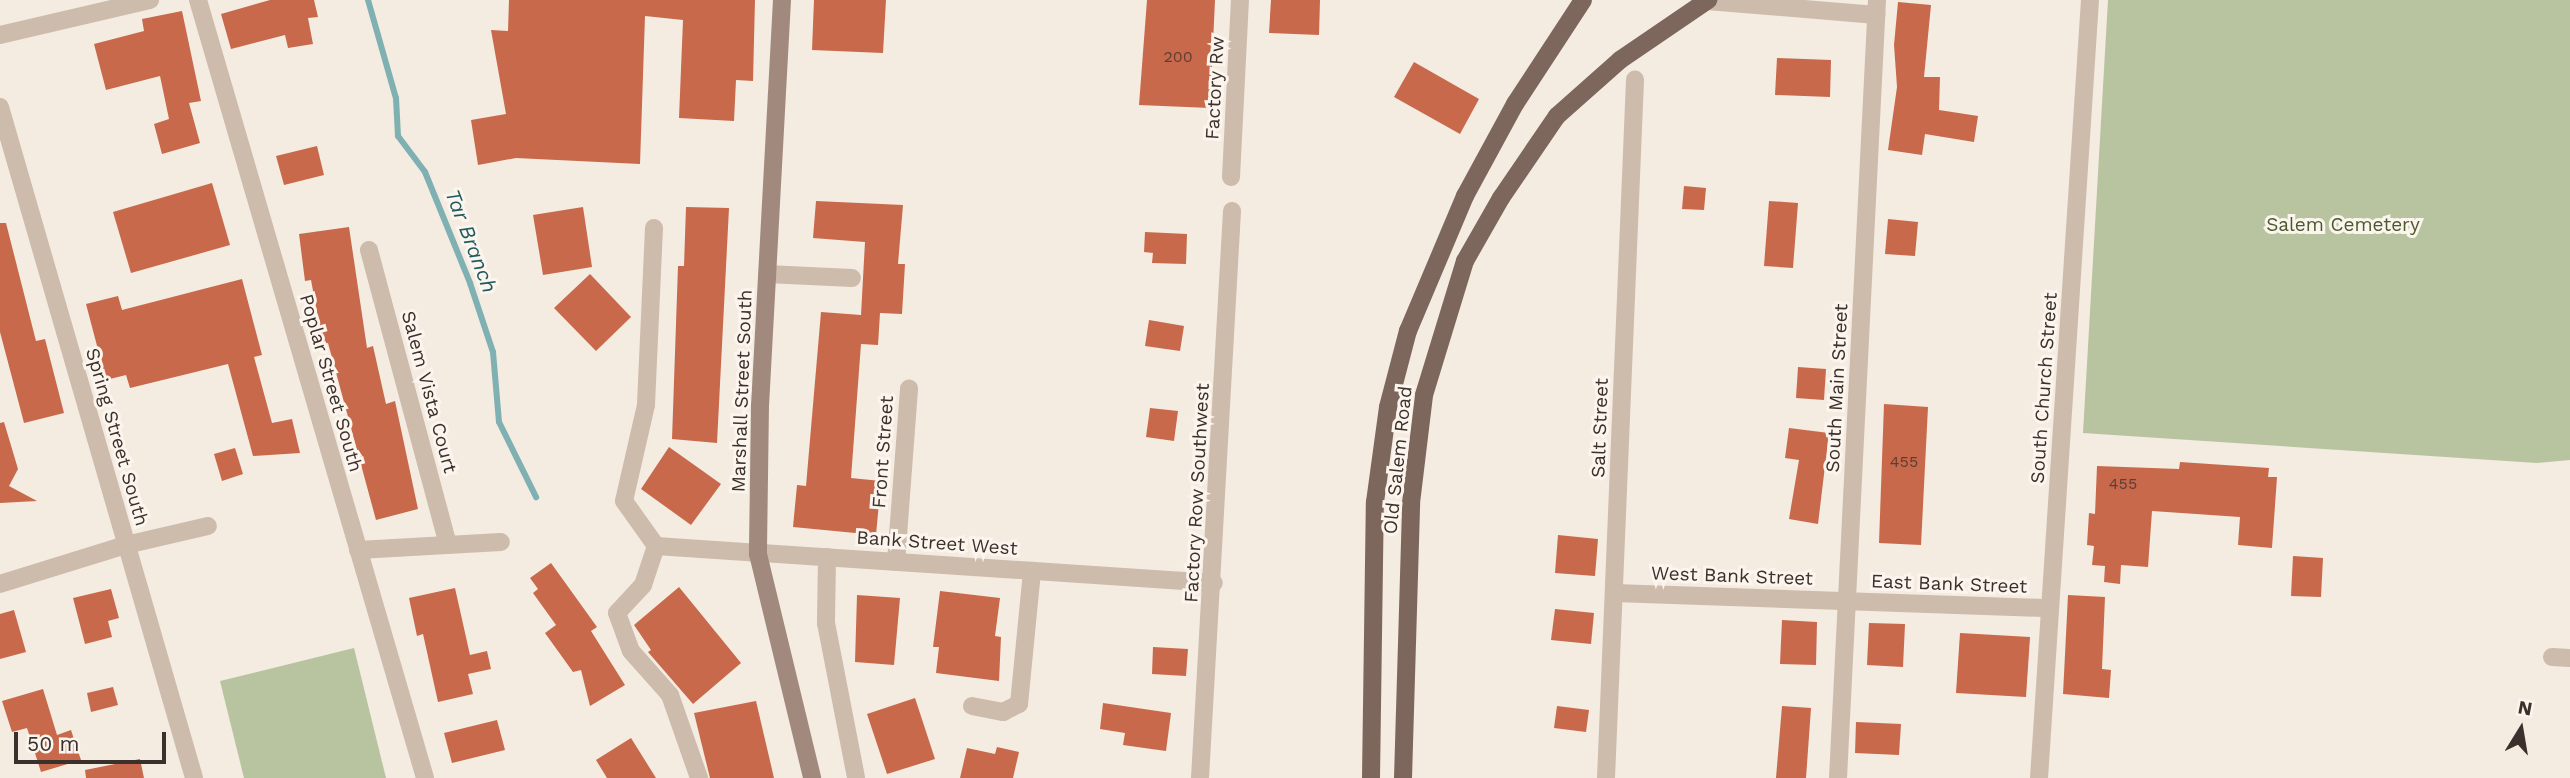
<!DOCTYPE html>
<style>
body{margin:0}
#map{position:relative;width:2570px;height:778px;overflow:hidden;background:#f4ebe1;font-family:"Work Sans",sans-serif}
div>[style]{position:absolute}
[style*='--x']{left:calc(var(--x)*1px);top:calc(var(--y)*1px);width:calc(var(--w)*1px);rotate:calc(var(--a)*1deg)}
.green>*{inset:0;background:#b8c4a0}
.stream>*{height:6px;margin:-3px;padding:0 3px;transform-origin:3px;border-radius:3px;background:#7fb0b2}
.building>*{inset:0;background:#c8694b}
.street>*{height:18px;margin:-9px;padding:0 9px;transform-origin:9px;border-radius:9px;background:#cdbbac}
.secondary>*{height:18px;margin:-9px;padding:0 9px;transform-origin:9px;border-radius:9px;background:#a18a7d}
.primary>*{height:18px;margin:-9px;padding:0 9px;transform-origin:9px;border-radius:9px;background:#7d675c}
span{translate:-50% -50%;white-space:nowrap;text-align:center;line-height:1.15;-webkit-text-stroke:6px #fbf5ee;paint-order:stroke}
.number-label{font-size:16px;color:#5e3e33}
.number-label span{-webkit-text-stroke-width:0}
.street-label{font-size:19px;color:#3b302b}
.park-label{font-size:19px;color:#4a5a2e}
.water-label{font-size:21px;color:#1f5a5e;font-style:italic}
.north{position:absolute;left:2486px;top:694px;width:70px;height:70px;-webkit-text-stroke:5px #fbf5ee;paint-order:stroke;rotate:11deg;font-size:19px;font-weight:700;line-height:28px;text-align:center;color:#3b302b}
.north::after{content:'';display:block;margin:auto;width:24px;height:32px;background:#3b302b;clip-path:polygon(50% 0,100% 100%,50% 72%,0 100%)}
.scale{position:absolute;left:14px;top:732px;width:152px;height:32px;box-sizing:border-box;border:4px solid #3b302b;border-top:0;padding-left:9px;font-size:21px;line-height:24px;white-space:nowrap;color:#3b302b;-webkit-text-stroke:5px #fbf5ee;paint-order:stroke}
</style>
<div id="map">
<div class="green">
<i style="clip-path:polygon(2108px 0,2570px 0,2570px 460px,2537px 463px,2083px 433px)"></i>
<i style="clip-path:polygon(354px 648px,386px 778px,244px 778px,220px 681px)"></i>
</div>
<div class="stream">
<i style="--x:368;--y:0;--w:102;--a:74.1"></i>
<i style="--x:396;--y:98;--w:38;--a:87"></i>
<i style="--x:398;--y:136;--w:45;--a:53.1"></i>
<i style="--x:425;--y:172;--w:120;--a:67.9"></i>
<i style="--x:470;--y:283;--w:73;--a:71.6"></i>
<i style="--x:493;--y:352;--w:70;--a:85.1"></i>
<i style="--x:499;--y:422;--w:84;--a:63.7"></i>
</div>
<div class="building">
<i style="clip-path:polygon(270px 0,314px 0,318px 17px,308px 18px,313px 44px,288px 48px,285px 35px,231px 49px,221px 14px)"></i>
<i style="clip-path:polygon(509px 0,755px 0,753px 81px,736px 80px,734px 121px,679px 118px,683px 20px,645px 16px,640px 164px,516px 158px,478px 165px,471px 120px,506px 114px,491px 30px,508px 31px)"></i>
<i style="clip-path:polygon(814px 0,886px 0,883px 53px,812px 50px)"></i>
<i style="clip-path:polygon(1147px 0,1215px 0,1210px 108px,1139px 105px)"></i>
<i style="clip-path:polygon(1271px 0,1320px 0,1319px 35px,1269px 33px)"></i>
<i style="clip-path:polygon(1898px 2px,1931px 5px,1924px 77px,1940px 77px,1939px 110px,1978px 116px,1974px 142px,1925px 134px,1922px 155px,1888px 150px,1897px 87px,1894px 45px)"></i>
<i style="clip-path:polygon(182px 11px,201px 101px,189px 103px,200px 143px,162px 154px,154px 124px,169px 119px,160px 76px,106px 90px,94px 44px,144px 31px,142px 19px)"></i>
<i style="clip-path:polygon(1777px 58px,1831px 60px,1830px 97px,1775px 95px)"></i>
<i style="clip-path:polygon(1414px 62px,1479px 99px,1460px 134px,1394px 97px)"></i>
<i style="clip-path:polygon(317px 146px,324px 175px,284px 185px,276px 156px)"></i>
<i style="clip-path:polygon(212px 183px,230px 245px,131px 273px,113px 212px)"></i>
<i style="clip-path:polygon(1684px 186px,1706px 188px,1704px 210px,1682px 209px)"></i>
<i style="clip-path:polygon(816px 201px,903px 205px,898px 264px,905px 264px,902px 314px,880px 313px,878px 345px,861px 344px,851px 478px,881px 481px,876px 535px,793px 527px,797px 485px,806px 486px,821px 312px,861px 315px,865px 242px,813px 238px)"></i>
<i style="clip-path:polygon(1769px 201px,1798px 203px,1793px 268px,1764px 266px)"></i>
<i style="clip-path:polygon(583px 207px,592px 267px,543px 275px,533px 215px)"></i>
<i style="clip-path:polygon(686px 207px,729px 208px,717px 443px,672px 439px,678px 266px,684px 266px)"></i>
<i style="clip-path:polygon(1888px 219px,1918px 222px,1915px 256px,1885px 254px)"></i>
<i style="clip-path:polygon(0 223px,6px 223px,36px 341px,45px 339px,64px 413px,24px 423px,0 332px)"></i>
<i style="clip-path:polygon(349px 227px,367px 348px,373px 346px,386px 404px,395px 401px,418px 509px,376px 520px,328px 343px,323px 344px,311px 280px,305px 281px,299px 234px)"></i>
<i style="clip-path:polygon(1145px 232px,1187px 234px,1186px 264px,1152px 263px,1153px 253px,1144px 252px)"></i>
<i style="clip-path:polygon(590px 274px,631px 317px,596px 351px,554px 308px)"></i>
<i style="clip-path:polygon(242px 279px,262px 355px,254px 357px,272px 423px,292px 419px,300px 453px,253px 456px,228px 364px,130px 388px,126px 375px,106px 380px,86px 304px,118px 296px,122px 310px)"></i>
<i style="clip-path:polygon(1149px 320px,1184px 326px,1180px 351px,1145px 346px)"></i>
<i style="clip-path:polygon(1798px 367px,1826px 369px,1824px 400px,1796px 398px)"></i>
<i style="clip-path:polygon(1884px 404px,1928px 407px,1921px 545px,1879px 543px)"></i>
<i style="clip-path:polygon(1150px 408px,1178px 411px,1174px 441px,1146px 437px)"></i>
<i style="clip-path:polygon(4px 422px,18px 469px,9px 486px,37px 501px,0 503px,0 423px)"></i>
<i style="clip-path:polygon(1789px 428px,1829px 433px,1818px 524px,1789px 519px,1799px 460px,1785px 458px)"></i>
<i style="clip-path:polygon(669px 447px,721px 484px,691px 525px,641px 489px)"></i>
<i style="clip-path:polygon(235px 448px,243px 474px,222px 481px,214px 454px)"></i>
<i style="clip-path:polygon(2180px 462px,2269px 468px,2268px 477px,2277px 477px,2272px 548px,2238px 545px,2240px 517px,2152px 511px,2148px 567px,2121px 565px,2120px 584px,2104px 582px,2105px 566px,2092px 565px,2094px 546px,2087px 545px,2089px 513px,2095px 514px,2097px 466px,2179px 469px)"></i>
<i style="clip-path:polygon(1558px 535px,1598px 539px,1595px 576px,1555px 573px)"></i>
<i style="clip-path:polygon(2293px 556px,2323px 558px,2321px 597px,2291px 596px)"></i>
<i style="clip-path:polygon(551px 563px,597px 627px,591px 631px,625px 685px,590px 706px,581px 670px,573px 672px,545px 633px,556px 625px,533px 593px,538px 589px,530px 578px)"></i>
<i style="clip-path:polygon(679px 587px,741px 663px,693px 704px,648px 652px,651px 650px,634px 625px)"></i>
<i style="clip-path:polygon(455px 588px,470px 655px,487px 651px,491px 669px,468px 674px,473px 694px,438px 702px,423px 634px,417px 636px,409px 598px)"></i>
<i style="clip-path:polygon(111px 589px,119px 618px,108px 621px,112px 637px,85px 644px,73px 598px)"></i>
<i style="clip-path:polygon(940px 591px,1000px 598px,995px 636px,1001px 637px,999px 681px,936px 673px,939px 647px,933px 647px)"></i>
<i style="clip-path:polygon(857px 595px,900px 598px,894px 665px,855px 662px)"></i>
<i style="clip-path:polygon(2068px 595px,2105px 597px,2102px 669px,2111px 670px,2109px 698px,2063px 694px)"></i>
<i style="clip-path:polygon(1555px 609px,1594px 613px,1591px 644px,1551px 640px)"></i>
<i style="clip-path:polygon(14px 610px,26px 652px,0 659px,0 614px)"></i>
<i style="clip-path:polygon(1782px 620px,1817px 622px,1816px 665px,1780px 664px)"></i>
<i style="clip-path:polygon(1869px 623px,1905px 624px,1903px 667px,1867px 665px)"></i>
<i style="clip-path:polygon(1960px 633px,2030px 637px,2026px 697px,1956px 693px)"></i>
<i style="clip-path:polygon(1153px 647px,1188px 649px,1186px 676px,1152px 674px)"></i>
<i style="clip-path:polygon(113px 687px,118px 705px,91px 712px,87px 693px)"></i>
<i style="clip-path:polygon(43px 689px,57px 735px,71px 730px,81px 760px,41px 772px,27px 728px,12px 732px,2px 701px)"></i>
<i style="clip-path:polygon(915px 698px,935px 759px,887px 774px,867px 714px)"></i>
<i style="clip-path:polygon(756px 701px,774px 778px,710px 778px,694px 713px)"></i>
<i style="clip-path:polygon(1103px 703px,1171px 713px,1166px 751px,1123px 745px,1125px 733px,1100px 729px)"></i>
<i style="clip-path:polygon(1557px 706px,1589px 710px,1586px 732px,1554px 728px)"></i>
<i style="clip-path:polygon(1782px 706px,1811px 708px,1806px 778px,1776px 778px)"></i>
<i style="clip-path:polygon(497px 720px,505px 750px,452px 763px,444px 733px)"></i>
<i style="clip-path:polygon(1856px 722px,1901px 724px,1899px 755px,1855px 753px)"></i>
<i style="clip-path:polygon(631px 738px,656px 778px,607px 778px,596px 760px)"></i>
<i style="clip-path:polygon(997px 747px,1019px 752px,1013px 778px,960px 778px,967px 748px,995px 754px)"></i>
<i style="clip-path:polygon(140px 759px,144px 778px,86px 778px,85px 770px)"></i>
</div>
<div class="street">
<i style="--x:198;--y:0;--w:810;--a:73.73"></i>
<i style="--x:1707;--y:1;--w:170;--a:4.7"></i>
<i style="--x:0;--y:35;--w:154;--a:-13.1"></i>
<i style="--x:0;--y:107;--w:698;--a:73.87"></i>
<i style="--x:1231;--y:177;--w:177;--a:-87.1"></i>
<i style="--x:654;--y:228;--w:177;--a:92.6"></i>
<i style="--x:646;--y:405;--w:98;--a:102.9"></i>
<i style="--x:624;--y:501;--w:55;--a:54.6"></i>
<i style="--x:369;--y:250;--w:304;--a:75"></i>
<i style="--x:767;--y:274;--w:85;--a:2.7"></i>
<i style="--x:656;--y:546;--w:559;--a:3.79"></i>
<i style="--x:656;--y:546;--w:41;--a:108.4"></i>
<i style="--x:643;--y:585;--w:38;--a:133"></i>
<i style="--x:617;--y:613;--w:40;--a:69.8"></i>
<i style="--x:631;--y:651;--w:59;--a:48.4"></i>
<i style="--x:670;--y:695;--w:88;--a:70.7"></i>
<i style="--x:358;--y:550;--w:143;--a:-3.2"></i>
<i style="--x:827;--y:557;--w:66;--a:90.9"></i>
<i style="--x:826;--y:623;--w:157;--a:79"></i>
<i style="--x:896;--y:562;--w:174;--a:-85.7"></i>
<i style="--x:0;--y:584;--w:132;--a:-17.2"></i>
<i style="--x:126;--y:545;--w:84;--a:-13"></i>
<i style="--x:1615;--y:593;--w:434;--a:2"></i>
<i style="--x:2552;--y:657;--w:18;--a:3"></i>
<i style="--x:972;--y:706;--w:32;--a:11"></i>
<i style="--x:1003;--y:712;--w:18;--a:-27"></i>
<i style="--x:1019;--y:704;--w:134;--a:-84.4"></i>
<i style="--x:1200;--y:778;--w:568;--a:-86.77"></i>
<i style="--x:1606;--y:778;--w:699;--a:-87.62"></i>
<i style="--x:1838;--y:778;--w:779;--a:-87.13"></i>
<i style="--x:2039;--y:778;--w:780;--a:-86.25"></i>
</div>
<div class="secondary">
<i style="--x:782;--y:0;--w:406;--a:93.1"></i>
<i style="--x:760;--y:405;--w:149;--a:90.8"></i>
<i style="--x:758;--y:554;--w:230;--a:76.4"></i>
</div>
<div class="primary">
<i style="--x:1371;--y:778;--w:276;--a:-89.2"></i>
<i style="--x:1375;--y:502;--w:96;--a:-82.2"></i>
<i style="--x:1388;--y:407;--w:79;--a:-75.3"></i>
<i style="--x:1408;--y:331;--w:147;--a:-67.1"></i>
<i style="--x:1465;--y:196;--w:105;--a:-61.5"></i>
<i style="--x:1515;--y:104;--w:124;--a:-56.8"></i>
<i style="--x:1403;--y:778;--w:275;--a:-88.3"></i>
<i style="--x:1411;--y:503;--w:109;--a:-83.1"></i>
<i style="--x:1424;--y:395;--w:140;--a:-73"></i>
<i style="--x:1465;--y:261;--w:73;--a:-60.3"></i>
<i style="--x:1501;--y:198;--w:99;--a:-55.7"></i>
<i style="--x:1557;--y:116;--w:84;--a:-41.6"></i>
<i style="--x:1620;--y:60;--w:107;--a:-34.3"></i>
</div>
<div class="number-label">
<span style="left:1178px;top:57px">200</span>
<span style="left:1904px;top:462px">455</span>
<span style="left:2123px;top:484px">455</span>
</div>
<div class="street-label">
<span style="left:1215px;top:88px;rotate:-87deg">Factory Rw</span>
<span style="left:331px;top:383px;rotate:74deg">Poplar Street South</span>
<span style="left:1837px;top:388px;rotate:-87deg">South Main Street</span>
<span style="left:2044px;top:388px;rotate:-86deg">South Church Street</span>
<span style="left:742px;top:391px;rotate:-88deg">Marshall Street South</span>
<span style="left:429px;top:392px;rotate:75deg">Salem Vista Court</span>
<span style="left:1600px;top:428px;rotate:-88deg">Salt Street</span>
<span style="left:117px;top:437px;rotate:74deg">Spring Street South</span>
<span style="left:883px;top:452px;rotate:-86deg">Front Street</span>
<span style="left:1398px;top:460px;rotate:-84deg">Old Salem Road</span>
<span style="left:1197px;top:493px;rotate:-87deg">Factory Row Southwest</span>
<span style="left:937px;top:543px;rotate:4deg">Bank Street West</span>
<span style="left:1732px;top:576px;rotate:2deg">West Bank Street</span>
<span style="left:1949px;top:584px;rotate:2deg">East Bank Street</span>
</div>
<div class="park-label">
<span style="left:2343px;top:225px">Salem Cemetery</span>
</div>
<div class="water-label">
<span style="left:471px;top:241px;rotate:69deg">Tar Branch</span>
</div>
<div class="north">N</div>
<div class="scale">50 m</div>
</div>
